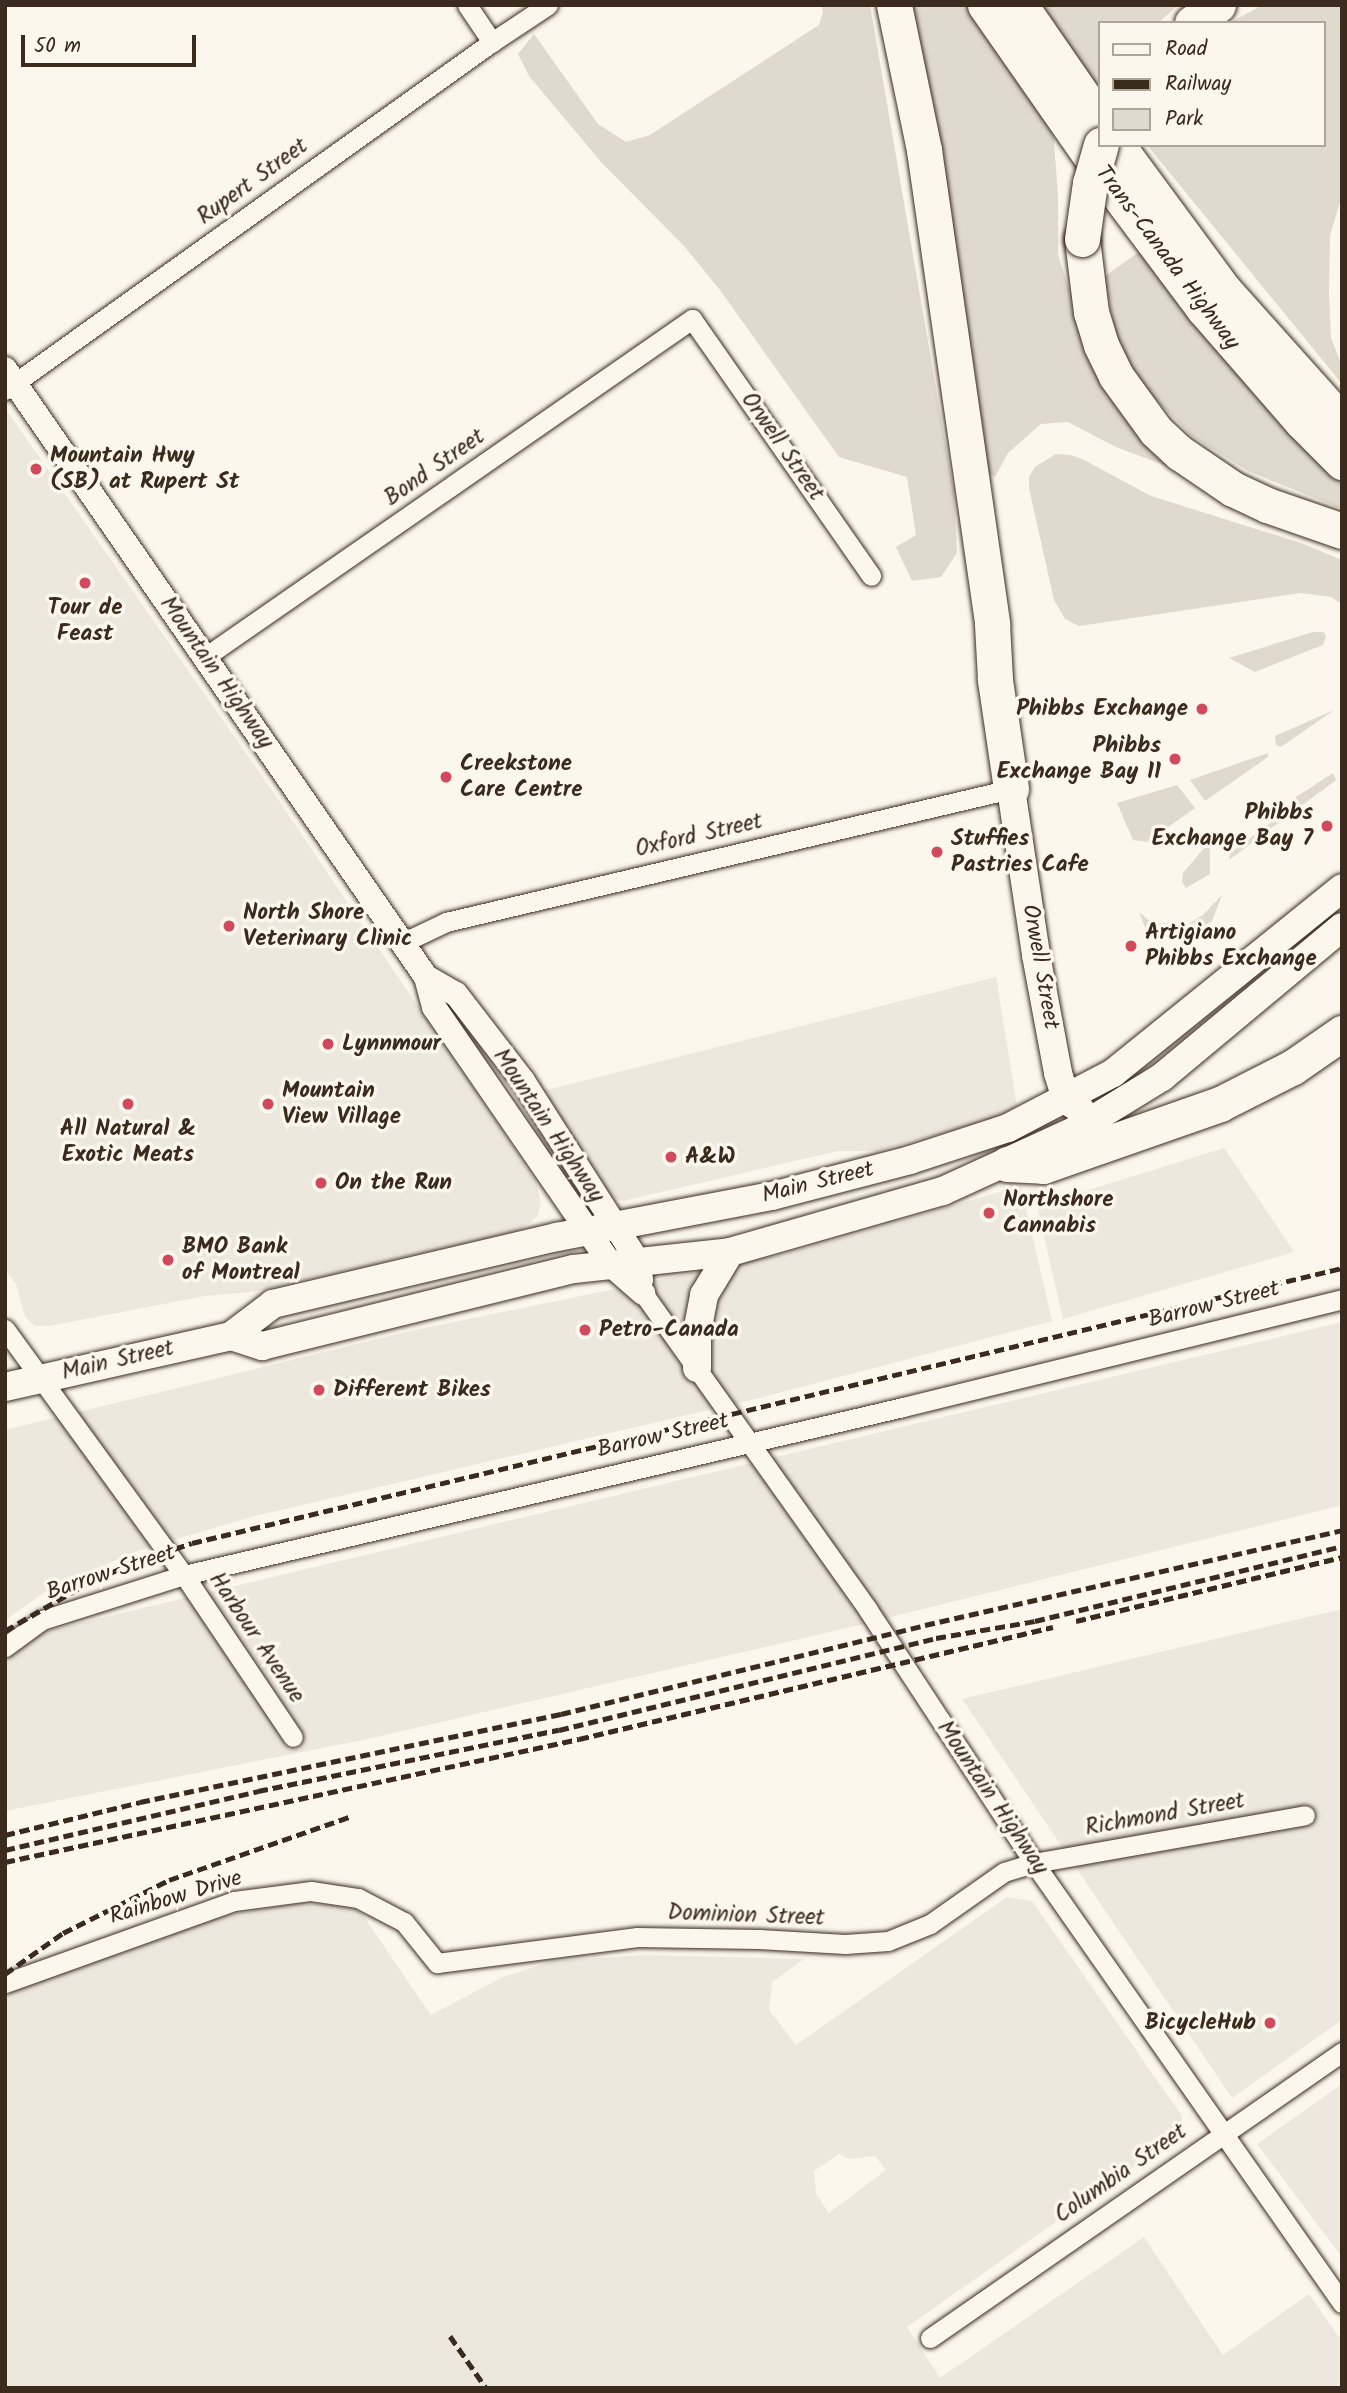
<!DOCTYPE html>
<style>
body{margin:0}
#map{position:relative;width:1347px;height:2393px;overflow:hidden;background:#fbf7ec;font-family:Kalam,sans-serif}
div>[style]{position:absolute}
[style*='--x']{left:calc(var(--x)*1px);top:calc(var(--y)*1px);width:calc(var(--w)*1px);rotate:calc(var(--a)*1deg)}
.built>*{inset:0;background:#ede8dd}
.green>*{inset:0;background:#dfd9ce}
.roads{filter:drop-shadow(0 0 2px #3b2a1e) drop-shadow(0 0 2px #3b2a1e)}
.minor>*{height:19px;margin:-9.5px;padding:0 9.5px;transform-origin:9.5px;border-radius:9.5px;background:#fbf7ec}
.tertiary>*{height:24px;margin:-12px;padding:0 12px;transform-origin:12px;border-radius:12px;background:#fbf7ec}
.secondary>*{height:28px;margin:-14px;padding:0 14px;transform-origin:14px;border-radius:14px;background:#fbf7ec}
.motorway>*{height:35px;margin:-17.5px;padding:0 17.5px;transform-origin:17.5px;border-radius:17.5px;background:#fbf7ec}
.rail>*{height:5px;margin-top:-2.5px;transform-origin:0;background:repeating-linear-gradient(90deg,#3b2a1e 0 10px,transparent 0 15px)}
.bridges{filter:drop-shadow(0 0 2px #3b2a1e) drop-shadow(0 0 2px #3b2a1e)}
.motorway-bridge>*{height:35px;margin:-17.5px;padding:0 17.5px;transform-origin:17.5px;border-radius:17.5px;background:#fbf7ec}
.dots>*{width:19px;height:19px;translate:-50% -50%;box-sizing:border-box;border:4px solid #fbf7ec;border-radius:50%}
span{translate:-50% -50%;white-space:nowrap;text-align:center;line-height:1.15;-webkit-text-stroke:7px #fbf7ec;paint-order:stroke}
.street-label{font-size:23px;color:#3b2a1e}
.poi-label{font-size:23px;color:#3b2a1e;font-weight:700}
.left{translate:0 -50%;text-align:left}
.right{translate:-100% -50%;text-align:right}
.frame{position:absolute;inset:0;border:7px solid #3b2a1e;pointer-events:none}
.legend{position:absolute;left:1098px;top:21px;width:228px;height:126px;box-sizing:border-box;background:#fbf7ec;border:2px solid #aea59a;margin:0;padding:9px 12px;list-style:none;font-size:21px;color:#3b2a1e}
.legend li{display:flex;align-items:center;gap:14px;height:35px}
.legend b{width:35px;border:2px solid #aea59a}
.scale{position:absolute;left:21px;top:35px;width:175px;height:32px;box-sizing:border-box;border:4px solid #3b2a1e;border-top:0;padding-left:9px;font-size:21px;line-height:24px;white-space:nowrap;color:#3b2a1e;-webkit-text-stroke:5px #fbf7ec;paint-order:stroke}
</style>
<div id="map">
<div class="built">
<i style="clip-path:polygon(5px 408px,273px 792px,536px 1181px,541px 1203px,538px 1215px,530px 1223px,517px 1231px,252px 1292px,205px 1296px,49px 1326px,35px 1326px,25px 1317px,16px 1284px,5px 1269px)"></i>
<i style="clip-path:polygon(996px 977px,1017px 1105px,1005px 1114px,978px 1123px,878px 1151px,838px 1151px,623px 1201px,610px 1196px,538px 1092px)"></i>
<i style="clip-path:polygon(1224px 1148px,1294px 1252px,1063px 1319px,1037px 1206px)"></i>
<i style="clip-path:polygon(1021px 1186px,1052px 1321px,760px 1398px,251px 1517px,140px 1550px,48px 1590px,5px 1620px,5px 1430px,410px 1331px,785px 1254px)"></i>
<i style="clip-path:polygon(1342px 1322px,1342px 1505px,843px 1629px,368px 1739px,5px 1811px,5px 1661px,30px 1635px)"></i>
<i style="clip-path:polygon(1342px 1609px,1342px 2020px,1232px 2098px,962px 1699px)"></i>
<i style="clip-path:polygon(evenodd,1007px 1897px,1032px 1901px,1182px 2116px,1182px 2133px,907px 2327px,940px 2378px,1144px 2237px,1223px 2355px,1309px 2294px,1342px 2341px,1342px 2388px,5px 2388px,5px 1996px,14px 1991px,197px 1920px,298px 1903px,348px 1906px,362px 1914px,431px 2015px,503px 1977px,553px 1961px,646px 1955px,804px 1959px,772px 1982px,769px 2010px,796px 2045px,1007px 1897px,839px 2154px,849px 2159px,875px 2156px,886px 2170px,829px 2213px,816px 2194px,814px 2171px,839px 2154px)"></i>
<i style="clip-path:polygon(1342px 2084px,1342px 2257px,1257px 2144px)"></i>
</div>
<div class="green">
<i style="clip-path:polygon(821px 5px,870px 5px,954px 493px,957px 553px,941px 577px,912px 581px,896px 547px,916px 535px,907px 477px,839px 457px,720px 290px,684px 246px,602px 163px,529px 76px,518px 54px,534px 34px,598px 124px,626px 142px,650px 135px,819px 25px,823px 12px)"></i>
<i style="clip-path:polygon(909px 5px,975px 5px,1052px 116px,1058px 195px,1058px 255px,1089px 349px,1196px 477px,1116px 447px,1068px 422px,1041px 424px,1008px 453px,995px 477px,986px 472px,941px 175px)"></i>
<i style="clip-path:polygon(1037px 5px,1178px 5px,1158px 23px,1100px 23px,1100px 97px)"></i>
<i style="clip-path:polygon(1263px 5px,1342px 5px,1342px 195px,1330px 236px,1329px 294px,1331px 338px,1342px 366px,1342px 384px,1147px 145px,1324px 145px,1324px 23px,1229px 23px)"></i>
<i style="clip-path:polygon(1143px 249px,1342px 477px,1342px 509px,1248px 471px,1192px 436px,1153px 397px,1118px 346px,1104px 277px)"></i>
<i style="clip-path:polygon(1056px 454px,1071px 455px,1084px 460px,1151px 496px,1301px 543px,1342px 560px,1342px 604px,1331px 597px,1300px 593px,1079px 626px,1065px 619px,1054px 600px,1029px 488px,1029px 477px,1035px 467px)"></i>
<i style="clip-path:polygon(1313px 632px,1323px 632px,1326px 636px,1323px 645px,1255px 672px,1229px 658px)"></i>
<i style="clip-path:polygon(1334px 710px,1281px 747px,1276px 745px,1275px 736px)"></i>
<i style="clip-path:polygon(1268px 753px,1268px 757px,1205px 801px,1190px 780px)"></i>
<i style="clip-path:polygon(1333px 773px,1336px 780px,1229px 860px,1230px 853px,1292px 807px,1296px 797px)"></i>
<i style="clip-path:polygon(1177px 785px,1195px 808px,1147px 842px,1133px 840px,1117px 803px)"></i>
<i style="clip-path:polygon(1210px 841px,1210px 874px,1186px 888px,1182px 882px,1183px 873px)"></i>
<i style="clip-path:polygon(1222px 895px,1212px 921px,1197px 931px,1176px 935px,1146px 930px,1139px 912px,1152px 923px,1188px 924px,1203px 915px)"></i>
</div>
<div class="roads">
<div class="minor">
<i style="--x:467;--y:5;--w:45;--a:56"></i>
<i style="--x:5;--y:390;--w:599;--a:-35.55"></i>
<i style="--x:492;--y:42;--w:67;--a:-33.5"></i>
<i style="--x:205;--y:657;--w:593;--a:-34.76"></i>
<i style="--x:692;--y:319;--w:313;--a:55.1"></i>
<i style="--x:402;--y:943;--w:49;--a:-25.5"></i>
<i style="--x:446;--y:922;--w:580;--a:-13.25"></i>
<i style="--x:643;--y:1293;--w:389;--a:54.6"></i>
<i style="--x:868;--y:1610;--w:303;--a:56.7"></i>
<i style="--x:1034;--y:1863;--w:537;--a:55.01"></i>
<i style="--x:5;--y:1329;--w:304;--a:54"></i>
<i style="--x:184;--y:1575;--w:195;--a:56.1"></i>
<i style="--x:5;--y:1647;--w:46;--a:-36.1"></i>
<i style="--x:42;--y:1620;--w:149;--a:-17.6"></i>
<i style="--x:184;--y:1575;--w:738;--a:-13.15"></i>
<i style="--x:903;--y:1407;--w:452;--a:-13.8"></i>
<i style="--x:5;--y:1983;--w:243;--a:-19.7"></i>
<i style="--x:234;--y:1901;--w:78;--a:-7.4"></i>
<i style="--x:311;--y:1891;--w:48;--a:8.5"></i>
<i style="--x:358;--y:1898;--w:52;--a:27.6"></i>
<i style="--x:404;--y:1922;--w:53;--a:51.2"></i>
<i style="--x:437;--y:1963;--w:202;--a:-7.4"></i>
<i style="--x:637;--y:1937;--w:122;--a:0.9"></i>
<i style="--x:759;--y:1939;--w:86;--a:3.3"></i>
<i style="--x:845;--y:1944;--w:43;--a:-4"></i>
<i style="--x:888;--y:1941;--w:45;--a:-22"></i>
<i style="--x:930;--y:1924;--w:90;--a:-35.1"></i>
<i style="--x:1004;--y:1872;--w:31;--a:-17"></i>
<i style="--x:1034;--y:1863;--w:275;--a:-10"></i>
<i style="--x:930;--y:2338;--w:502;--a:-34.77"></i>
</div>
<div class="tertiary">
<i style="--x:5;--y:369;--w:740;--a:55.3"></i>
<i style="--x:426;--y:977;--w:31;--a:75"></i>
<i style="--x:434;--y:1007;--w:313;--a:55.5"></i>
<i style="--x:611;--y:1265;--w:43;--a:41.2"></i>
<i style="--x:426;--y:977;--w:34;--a:30"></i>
<i style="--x:456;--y:994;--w:110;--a:52.4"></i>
<i style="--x:523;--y:1081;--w:216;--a:57.5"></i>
<i style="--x:639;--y:1263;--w:17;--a:83"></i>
</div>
<div class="secondary">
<i style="--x:1011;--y:789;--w:168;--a:81.4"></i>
<i style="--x:1036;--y:955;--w:120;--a:79.4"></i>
<i style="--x:1058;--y:1073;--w:28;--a:73"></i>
<i style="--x:1066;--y:1100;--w:17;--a:33"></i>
<i style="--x:231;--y:1336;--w:33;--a:18"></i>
<i style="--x:262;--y:1346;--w:321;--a:-13.9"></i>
<i style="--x:574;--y:1269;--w:157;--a:-6.2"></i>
<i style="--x:730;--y:1252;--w:222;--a:-16"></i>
<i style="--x:943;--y:1191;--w:144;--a:-24.6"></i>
<i style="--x:1074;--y:1131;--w:103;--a:-31.5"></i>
<i style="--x:1162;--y:1077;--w:234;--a:-39.8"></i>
<i style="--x:697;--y:1368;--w:36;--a:-90"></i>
<i style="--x:697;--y:1332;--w:38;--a:-79"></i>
<i style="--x:704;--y:1295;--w:50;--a:-58.8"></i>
<i style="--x:5;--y:1387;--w:232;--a:-12.7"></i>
<i style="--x:231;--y:1336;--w:53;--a:-37.3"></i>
<i style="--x:273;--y:1304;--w:292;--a:-13.3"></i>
<i style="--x:557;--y:1237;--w:219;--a:-10.8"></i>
<i style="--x:772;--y:1196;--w:143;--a:-14.6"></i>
<i style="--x:910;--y:1160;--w:103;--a:-18.1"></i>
<i style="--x:1008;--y:1128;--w:119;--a:-27.6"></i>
<i style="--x:1113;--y:1073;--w:294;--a:-38.9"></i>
</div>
<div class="motorway">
<i style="--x:894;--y:5;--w:148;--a:78.3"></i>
<i style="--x:924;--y:150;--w:479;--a:81.8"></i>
<i style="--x:992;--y:624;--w:56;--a:86.9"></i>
<i style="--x:995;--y:680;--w:110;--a:81.6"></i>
<i style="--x:985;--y:5;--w:205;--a:55.1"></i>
<i style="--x:1102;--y:173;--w:169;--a:53.2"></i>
<i style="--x:1203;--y:308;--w:151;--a:49"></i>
<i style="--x:1302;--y:422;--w:57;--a:45"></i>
<i style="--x:1020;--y:5;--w:141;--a:55.4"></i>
<i style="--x:1192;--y:23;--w:32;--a:-35"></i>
<i style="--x:1117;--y:145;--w:180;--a:53.6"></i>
<i style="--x:1224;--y:290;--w:177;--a:48.2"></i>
<i style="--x:1082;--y:239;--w:74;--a:83"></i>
<i style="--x:1091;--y:312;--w:34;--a:73"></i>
<i style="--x:1101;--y:345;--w:34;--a:64"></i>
<i style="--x:1116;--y:376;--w:68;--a:54"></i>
<i style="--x:1156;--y:431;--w:33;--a:43"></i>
<i style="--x:1180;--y:453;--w:64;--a:34.2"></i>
<i style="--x:1233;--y:489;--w:38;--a:25"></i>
<i style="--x:1267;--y:505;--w:79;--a:19.1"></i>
<i style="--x:1007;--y:1164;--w:36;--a:3"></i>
<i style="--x:1043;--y:1166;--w:188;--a:-19.3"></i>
<i style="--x:1220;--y:1104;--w:82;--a:-26.9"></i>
<i style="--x:1293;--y:1067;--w:60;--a:-34.8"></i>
</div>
</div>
<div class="rail">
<i style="--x:1076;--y:1621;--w:274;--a:-13.5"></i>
<i style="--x:5;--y:1631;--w:91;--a:-30.2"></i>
<i style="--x:84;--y:1585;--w:53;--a:-24.6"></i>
<i style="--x:132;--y:1563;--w:63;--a:-18.4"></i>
<i style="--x:192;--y:1543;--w:1182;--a:-13.45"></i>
<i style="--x:5;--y:1835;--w:139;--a:-13.7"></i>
<i style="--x:140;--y:1802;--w:430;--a:-11.8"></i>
<i style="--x:561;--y:1714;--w:375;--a:-13.7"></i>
<i style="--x:925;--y:1625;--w:428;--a:-12.8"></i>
<i style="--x:5;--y:1850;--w:260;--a:-13.1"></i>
<i style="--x:258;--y:1791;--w:307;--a:-11.5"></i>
<i style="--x:559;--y:1730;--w:388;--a:-13.7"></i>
<i style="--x:936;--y:1638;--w:100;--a:-9.7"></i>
<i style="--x:1035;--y:1621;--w:316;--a:-13.7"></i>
<i style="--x:5;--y:1862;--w:587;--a:-12.09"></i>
<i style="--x:579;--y:1739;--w:487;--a:-13.3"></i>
<i style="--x:5;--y:1974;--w:71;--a:-35.3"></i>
<i style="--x:63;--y:1933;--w:119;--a:-26.6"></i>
<i style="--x:169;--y:1880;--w:191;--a:-19.3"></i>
<i style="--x:450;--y:2336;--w:63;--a:55.3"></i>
</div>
<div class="bridges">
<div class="motorway-bridge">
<i style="--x:1082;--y:239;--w:57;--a:-81.9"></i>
<i style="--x:1090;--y:183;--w:40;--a:-74"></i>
</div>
</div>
<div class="dots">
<i style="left:36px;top:469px;background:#d1495b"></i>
<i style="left:85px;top:583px;background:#d1495b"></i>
<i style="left:1202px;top:709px;background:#d1495b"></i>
<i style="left:1175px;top:759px;background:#d1495b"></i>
<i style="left:446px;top:777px;background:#d1495b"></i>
<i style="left:1327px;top:826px;background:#d1495b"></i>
<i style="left:937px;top:852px;background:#d1495b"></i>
<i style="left:229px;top:926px;background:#d1495b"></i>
<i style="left:1131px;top:946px;background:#d1495b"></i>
<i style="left:328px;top:1044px;background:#d1495b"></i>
<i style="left:128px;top:1104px;background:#d1495b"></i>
<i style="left:268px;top:1104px;background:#d1495b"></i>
<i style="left:671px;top:1157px;background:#d1495b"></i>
<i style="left:321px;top:1183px;background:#d1495b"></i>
<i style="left:989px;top:1213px;background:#d1495b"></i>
<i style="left:168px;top:1260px;background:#d1495b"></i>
<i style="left:585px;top:1330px;background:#d1495b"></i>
<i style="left:319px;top:1390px;background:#d1495b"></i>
<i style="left:1270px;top:2023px;background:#d1495b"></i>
</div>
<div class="street-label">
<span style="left:253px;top:182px;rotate:-36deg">Rupert Street</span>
<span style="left:1167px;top:258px;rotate:53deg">Trans-Canada Highway</span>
<span style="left:782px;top:447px;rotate:55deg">Orwell Street</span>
<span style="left:435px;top:468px;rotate:-35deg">Bond Street</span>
<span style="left:216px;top:673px;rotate:55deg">Mountain Highway</span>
<span style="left:699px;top:836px;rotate:-13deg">Oxford Street</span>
<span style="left:1040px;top:967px;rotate:80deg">Orwell Street</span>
<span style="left:548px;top:1126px;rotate:56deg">Mountain Highway</span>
<span style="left:818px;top:1183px;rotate:-14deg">Main Street</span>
<span style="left:1214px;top:1305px;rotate:-14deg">Barrow Street</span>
<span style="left:118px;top:1361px;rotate:-13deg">Main Street</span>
<span style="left:663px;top:1436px;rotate:-13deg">Barrow Street</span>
<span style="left:111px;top:1573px;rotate:-18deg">Barrow Street</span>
<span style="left:256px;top:1638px;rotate:56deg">Harbour Avenue</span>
<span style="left:992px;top:1798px;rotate:56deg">Mountain Highway</span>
<span style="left:1165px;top:1815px;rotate:-10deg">Richmond Street</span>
<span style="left:176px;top:1898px;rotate:-17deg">Rainbow Drive</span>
<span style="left:746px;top:1916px;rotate:2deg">Dominion Street</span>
<span style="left:1121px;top:2174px;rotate:-35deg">Columbia Street</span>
</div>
<div class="poi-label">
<span class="left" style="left:50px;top:469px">Mountain Hwy<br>(SB) at Rupert St</span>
<span style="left:85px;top:621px">Tour de<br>Feast</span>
<span class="right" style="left:1188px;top:709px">Phibbs Exchange</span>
<span class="right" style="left:1161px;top:759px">Phibbs<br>Exchange Bay 11</span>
<span class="left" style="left:460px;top:777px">Creekstone<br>Care Centre</span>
<span class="right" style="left:1313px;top:826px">Phibbs<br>Exchange Bay 7</span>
<span class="left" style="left:951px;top:852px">Stuffies<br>Pastries Cafe</span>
<span class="left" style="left:243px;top:926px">North Shore<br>Veterinary Clinic</span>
<span class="left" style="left:1145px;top:946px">Artigiano<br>Phibbs Exchange</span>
<span class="left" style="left:342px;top:1044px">Lynnmour</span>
<span class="left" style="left:282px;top:1104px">Mountain<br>View Village</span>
<span style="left:128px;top:1142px">All Natural &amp;<br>Exotic Meats</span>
<span class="left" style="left:685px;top:1157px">A&amp;W</span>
<span class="left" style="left:335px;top:1183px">On the Run</span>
<span class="left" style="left:1003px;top:1213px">Northshore<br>Cannabis</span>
<span class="left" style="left:182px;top:1260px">BMO Bank<br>of Montreal</span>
<span class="left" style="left:599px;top:1330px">Petro-Canada</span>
<span class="left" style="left:333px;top:1390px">Different Bikes</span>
<span class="right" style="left:1256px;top:2023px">BicycleHub</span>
</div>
<div class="frame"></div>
<ul class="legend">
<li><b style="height:9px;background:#fbf7ec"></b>Road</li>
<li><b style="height:9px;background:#3b2a1e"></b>Railway</li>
<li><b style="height:19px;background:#dfd9ce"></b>Park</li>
</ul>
<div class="scale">50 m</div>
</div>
